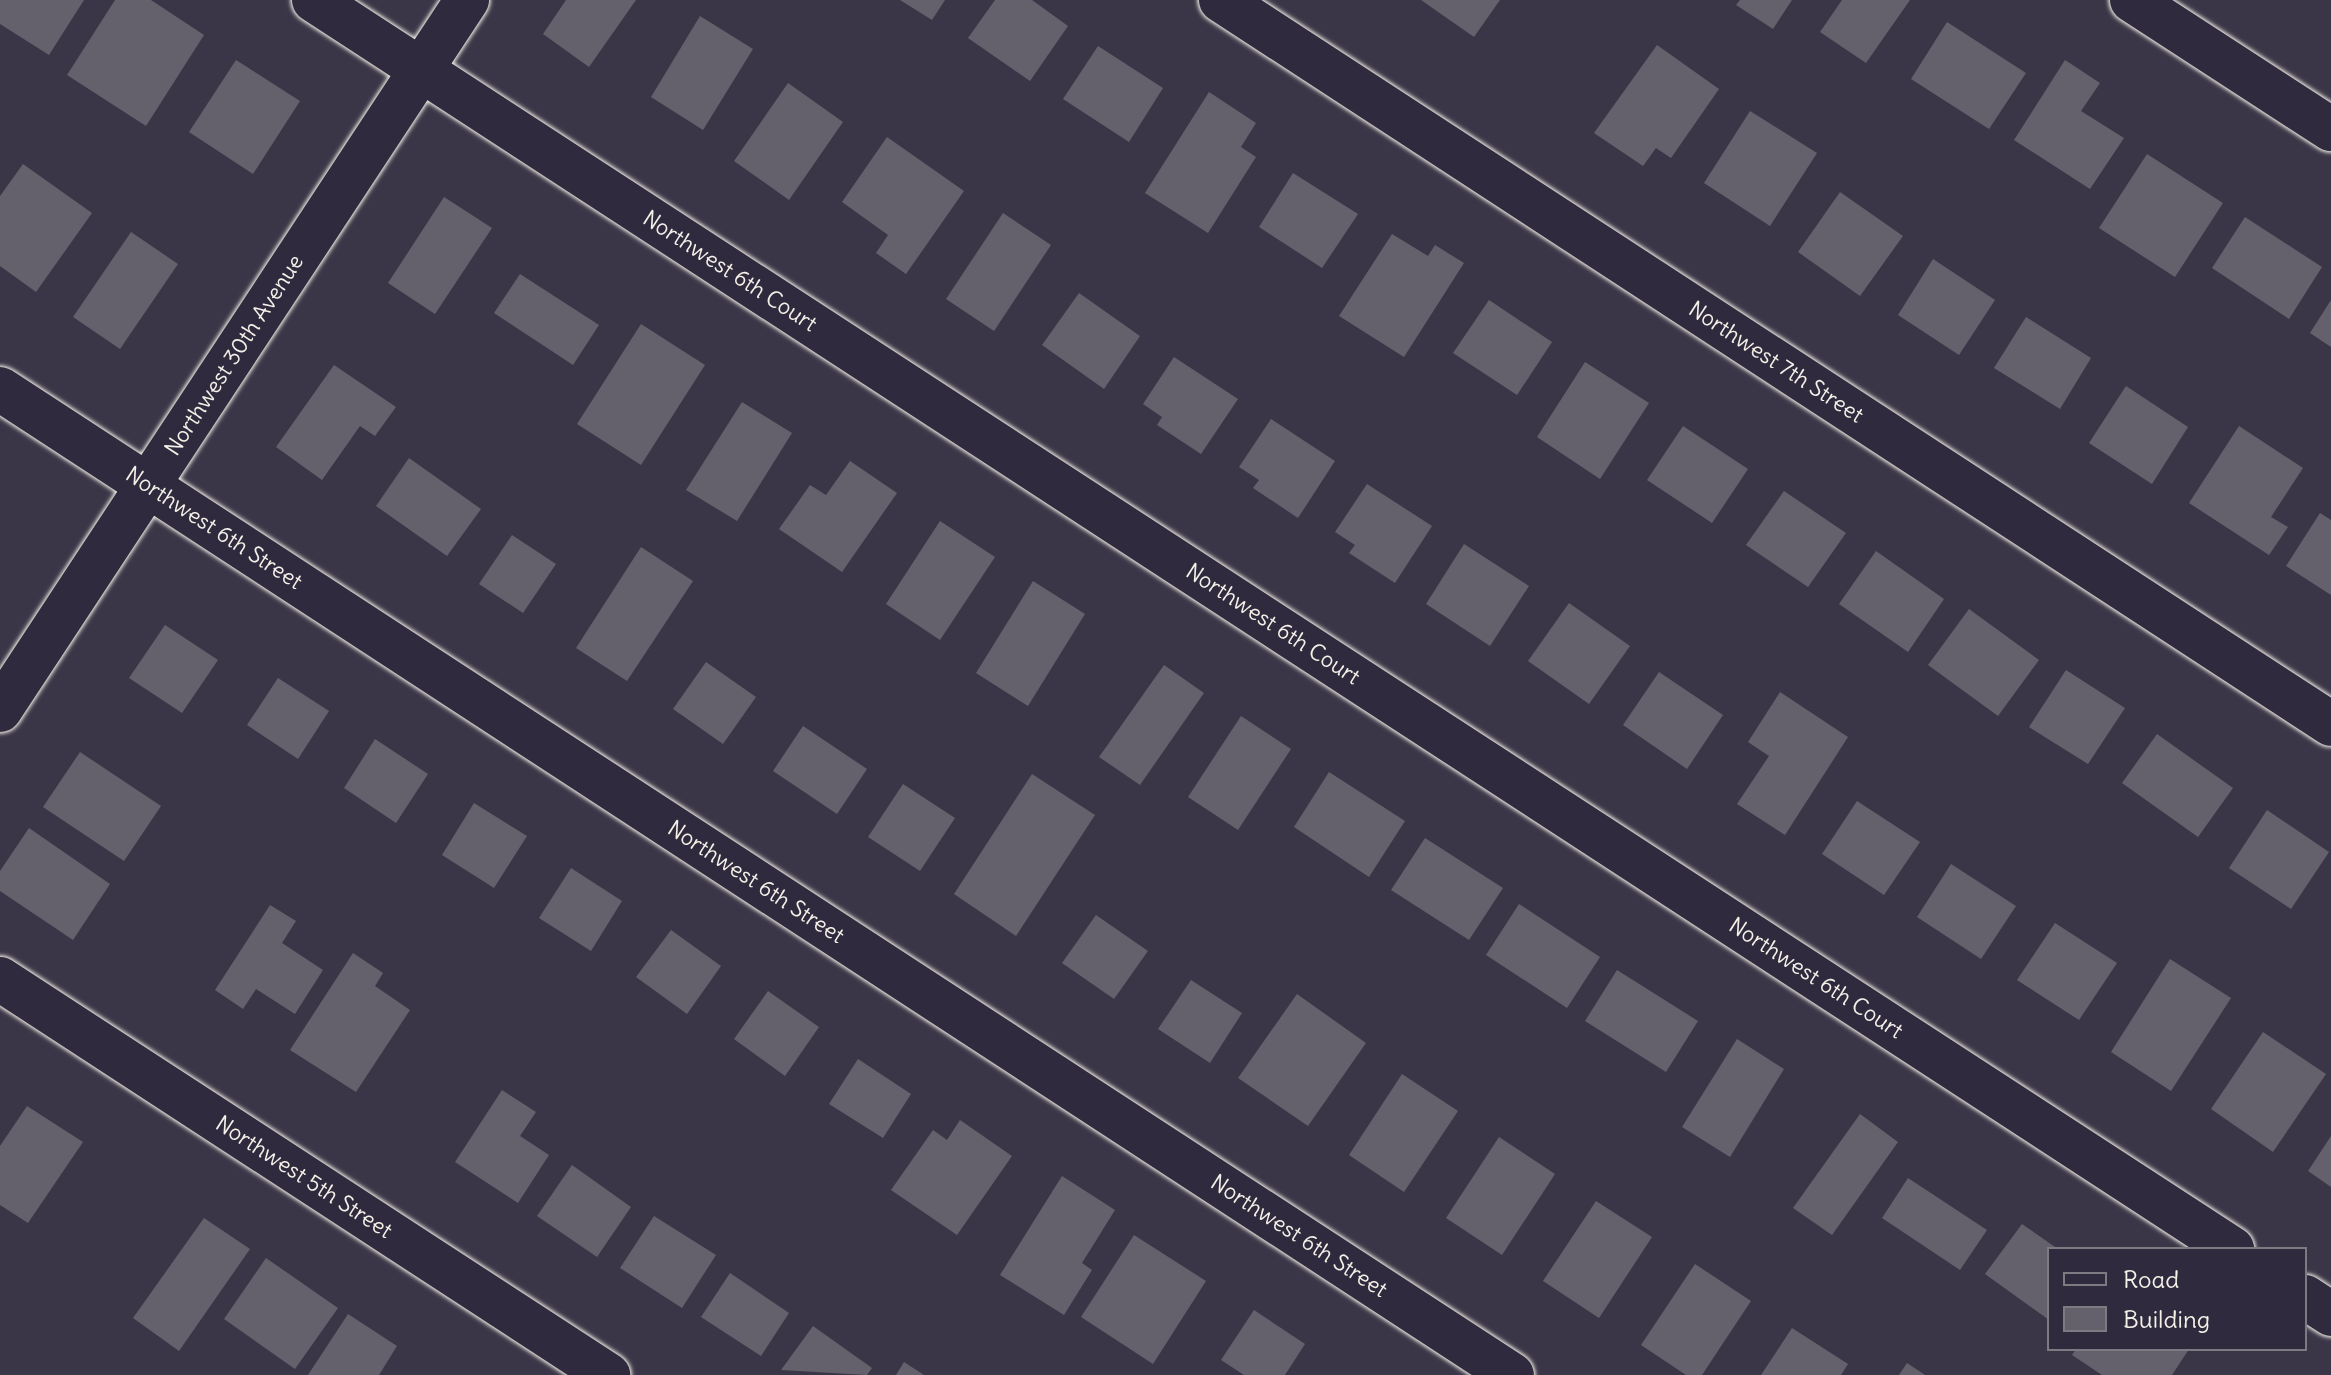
<!DOCTYPE html>
<style>
body{margin:0}
#map{position:relative;width:2331px;height:1375px;overflow:hidden;background:#3b3647;font-family:Delius,sans-serif}
div>[style]{position:absolute}
[style*='--x']{left:calc(var(--x)*1px);top:calc(var(--y)*1px);width:calc(var(--w)*1px);rotate:calc(var(--a)*1deg)}
.building>*{inset:0;background:#65616c}
.roads{filter:drop-shadow(0 0 2px #f4f1e8) drop-shadow(0 0 2px #f4f1e8)}
.street>*{height:44px;margin:-22px;padding:0 22px;transform-origin:22px;border-radius:22px;background:#2f2a3d}
span{translate:-50% -50%;white-space:nowrap;text-align:center;line-height:1.15;-webkit-text-stroke:7px #2f2a3d;paint-order:stroke}
.street-label{font-size:22px;color:#f4f1e8}
.legend{position:absolute;left:2047px;top:1247px;width:260px;height:104px;box-sizing:border-box;background:#2f2a3d;border:2px solid #7e7a81;margin:0;padding:10px 14px;list-style:none;font-size:24px;color:#f4f1e8}
.legend li{display:flex;align-items:center;gap:16px;height:40px}
.legend b{width:40px;border:2px solid #7e7a81}
</style>
<div id="map">
<div class="building">
<i style="clip-path:polygon(0 0,84px 0,49px 55px,0 24px)"></i>
<i style="clip-path:polygon(115px 0,151px 0,204px 35px,146px 126px,67px 75px)"></i>
<i style="clip-path:polygon(566px 0,636px 0,589px 67px,543px 34px)"></i>
<i style="clip-path:polygon(900px 0,945px 0,932px 20px)"></i>
<i style="clip-path:polygon(995px 0,1032px 0,1068px 26px,1030px 81px,968px 38px)"></i>
<i style="clip-path:polygon(1421px 0,1500px 0,1474px 37px)"></i>
<i style="clip-path:polygon(1740px 0,1792px 0,1773px 29px,1736px 5px)"></i>
<i style="clip-path:polygon(1842px 0,1910px 0,1866px 63px,1820px 32px)"></i>
<i style="clip-path:polygon(700px 16px,753px 49px,703px 130px,651px 97px)"></i>
<i style="clip-path:polygon(1947px 22px,2026px 73px,1989px 129px,1911px 79px)"></i>
<i style="clip-path:polygon(1657px 45px,1719px 89px,1671px 158px,1656px 148px,1643px 166px,1594px 133px)"></i>
<i style="clip-path:polygon(1098px 46px,1163px 88px,1129px 142px,1063px 99px)"></i>
<i style="clip-path:polygon(236px 60px,300px 101px,253px 174px,189px 132px)"></i>
<i style="clip-path:polygon(2065px 60px,2100px 83px,2081px 111px,2124px 138px,2090px 189px,2014px 140px)"></i>
<i style="clip-path:polygon(788px 83px,843px 122px,789px 200px,734px 161px)"></i>
<i style="clip-path:polygon(1209px 92px,1256px 123px,1241px 147px,1256px 157px,1208px 233px,1145px 193px)"></i>
<i style="clip-path:polygon(1750px 111px,1817px 153px,1770px 226px,1704px 183px)"></i>
<i style="clip-path:polygon(887px 137px,964px 191px,906px 274px,876px 253px,888px 235px,842px 202px)"></i>
<i style="clip-path:polygon(2147px 154px,2223px 203px,2175px 277px,2099px 228px)"></i>
<i style="clip-path:polygon(23px 164px,92px 213px,36px 292px,0 266px,0 196px)"></i>
<i style="clip-path:polygon(1293px 173px,1358px 214px,1322px 268px,1259px 227px)"></i>
<i style="clip-path:polygon(1840px 192px,1903px 236px,1860px 296px,1798px 252px)"></i>
<i style="clip-path:polygon(444px 197px,492px 228px,435px 314px,388px 283px)"></i>
<i style="clip-path:polygon(1003px 213px,1051px 245px,994px 331px,946px 299px)"></i>
<i style="clip-path:polygon(2245px 217px,2322px 267px,2289px 319px,2212px 268px)"></i>
<i style="clip-path:polygon(131px 232px,178px 264px,120px 349px,73px 317px)"></i>
<i style="clip-path:polygon(1392px 234px,1428px 256px,1435px 245px,1464px 263px,1404px 357px,1339px 316px)"></i>
<i style="clip-path:polygon(1933px 259px,1995px 300px,1959px 355px,1898px 315px)"></i>
<i style="clip-path:polygon(520px 274px,599px 325px,573px 365px,494px 313px)"></i>
<i style="clip-path:polygon(1079px 293px,1140px 336px,1104px 389px,1042px 345px)"></i>
<i style="clip-path:polygon(1489px 300px,1552px 342px,1517px 395px,1453px 353px)"></i>
<i style="clip-path:polygon(2331px 300px,2331px 347px,2310px 333px)"></i>
<i style="clip-path:polygon(2026px 317px,2091px 358px,2060px 409px,1994px 368px)"></i>
<i style="clip-path:polygon(641px 324px,705px 365px,641px 465px,577px 424px)"></i>
<i style="clip-path:polygon(1174px 357px,1238px 399px,1201px 454px,1157px 425px,1162px 417px,1143px 404px)"></i>
<i style="clip-path:polygon(1585px 362px,1649px 403px,1600px 479px,1537px 437px)"></i>
<i style="clip-path:polygon(334px 365px,396px 407px,375px 436px,360px 426px,322px 480px,276px 447px)"></i>
<i style="clip-path:polygon(2126px 386px,2188px 427px,2152px 484px,2089px 443px)"></i>
<i style="clip-path:polygon(742px 402px,792px 433px,737px 521px,686px 490px)"></i>
<i style="clip-path:polygon(1271px 419px,1335px 461px,1298px 518px,1253px 488px,1259px 480px,1239px 467px)"></i>
<i style="clip-path:polygon(1683px 426px,1748px 469px,1712px 523px,1647px 480px)"></i>
<i style="clip-path:polygon(2239px 426px,2303px 468px,2271px 517px,2288px 527px,2269px 555px,2189px 503px)"></i>
<i style="clip-path:polygon(409px 458px,481px 509px,447px 556px,376px 506px)"></i>
<i style="clip-path:polygon(850px 461px,897px 493px,842px 572px,779px 529px,810px 485px,826px 495px)"></i>
<i style="clip-path:polygon(1367px 484px,1432px 526px,1395px 583px,1349px 553px,1355px 545px,1335px 532px)"></i>
<i style="clip-path:polygon(1784px 491px,1846px 533px,1808px 587px,1746px 545px)"></i>
<i style="clip-path:polygon(2320px 513px,2331px 520px,2331px 595px,2286px 566px)"></i>
<i style="clip-path:polygon(940px 521px,995px 557px,940px 640px,886px 604px)"></i>
<i style="clip-path:polygon(512px 535px,556px 564px,523px 613px,479px 584px)"></i>
<i style="clip-path:polygon(1464px 544px,1529px 586px,1490px 646px,1426px 604px)"></i>
<i style="clip-path:polygon(641px 547px,693px 581px,627px 681px,576px 648px)"></i>
<i style="clip-path:polygon(1876px 551px,1944px 599px,1908px 652px,1839px 604px)"></i>
<i style="clip-path:polygon(1033px 581px,1085px 614px,1028px 706px,976px 673px)"></i>
<i style="clip-path:polygon(1569px 603px,1630px 646px,1589px 704px,1528px 661px)"></i>
<i style="clip-path:polygon(1969px 609px,2039px 660px,1998px 716px,1928px 665px)"></i>
<i style="clip-path:polygon(165px 625px,218px 660px,182px 713px,129px 678px)"></i>
<i style="clip-path:polygon(706px 662px,756px 697px,723px 744px,673px 709px)"></i>
<i style="clip-path:polygon(1164px 665px,1204px 693px,1140px 785px,1099px 757px)"></i>
<i style="clip-path:polygon(2066px 670px,2125px 708px,2088px 764px,2029px 727px)"></i>
<i style="clip-path:polygon(1659px 672px,1723px 715px,1687px 769px,1623px 725px)"></i>
<i style="clip-path:polygon(278px 678px,329px 711px,298px 759px,247px 725px)"></i>
<i style="clip-path:polygon(1780px 692px,1848px 737px,1785px 835px,1737px 804px,1769px 756px,1748px 742px)"></i>
<i style="clip-path:polygon(1241px 716px,1291px 749px,1238px 830px,1188px 797px)"></i>
<i style="clip-path:polygon(803px 726px,867px 769px,837px 814px,773px 771px)"></i>
<i style="clip-path:polygon(2157px 734px,2233px 788px,2198px 837px,2122px 783px)"></i>
<i style="clip-path:polygon(375px 739px,428px 774px,396px 823px,344px 788px)"></i>
<i style="clip-path:polygon(80px 752px,161px 806px,124px 861px,43px 807px)"></i>
<i style="clip-path:polygon(1329px 772px,1405px 821px,1369px 877px,1294px 827px)"></i>
<i style="clip-path:polygon(1032px 774px,1095px 815px,1016px 936px,954px 894px)"></i>
<i style="clip-path:polygon(903px 784px,955px 818px,920px 871px,868px 837px)"></i>
<i style="clip-path:polygon(1857px 801px,1920px 842px,1884px 895px,1822px 854px)"></i>
<i style="clip-path:polygon(474px 803px,527px 836px,494px 888px,442px 855px)"></i>
<i style="clip-path:polygon(2267px 810px,2329px 852px,2291px 909px,2229px 868px)"></i>
<i style="clip-path:polygon(29px 828px,110px 884px,73px 940px,0 891px,0 871px)"></i>
<i style="clip-path:polygon(1425px 838px,1503px 888px,1469px 940px,1391px 890px)"></i>
<i style="clip-path:polygon(1951px 864px,2016px 906px,1981px 959px,1917px 917px)"></i>
<i style="clip-path:polygon(571px 868px,622px 901px,591px 951px,539px 918px)"></i>
<i style="clip-path:polygon(1519px 904px,1600px 957px,1567px 1008px,1486px 955px)"></i>
<i style="clip-path:polygon(270px 905px,296px 921px,282px 943px,323px 970px,295px 1014px,256px 989px,243px 1009px,215px 990px)"></i>
<i style="clip-path:polygon(1096px 915px,1148px 951px,1114px 999px,1062px 963px)"></i>
<i style="clip-path:polygon(2055px 923px,2117px 963px,2079px 1020px,2017px 980px)"></i>
<i style="clip-path:polygon(671px 930px,721px 966px,687px 1014px,636px 977px)"></i>
<i style="clip-path:polygon(353px 953px,383px 973px,375px 986px,410px 1010px,356px 1092px,290px 1050px)"></i>
<i style="clip-path:polygon(2170px 959px,2231px 998px,2171px 1091px,2111px 1052px)"></i>
<i style="clip-path:polygon(1617px 970px,1698px 1021px,1666px 1072px,1585px 1021px)"></i>
<i style="clip-path:polygon(1191px 980px,1242px 1013px,1210px 1063px,1158px 1029px)"></i>
<i style="clip-path:polygon(768px 991px,819px 1027px,785px 1076px,734px 1039px)"></i>
<i style="clip-path:polygon(1297px 994px,1366px 1043px,1308px 1126px,1238px 1078px)"></i>
<i style="clip-path:polygon(2263px 1032px,2326px 1074px,2273px 1152px,2211px 1109px)"></i>
<i style="clip-path:polygon(1737px 1039px,1784px 1069px,1730px 1157px,1682px 1127px)"></i>
<i style="clip-path:polygon(858px 1059px,911px 1094px,883px 1138px,829px 1104px)"></i>
<i style="clip-path:polygon(1402px 1074px,1458px 1111px,1404px 1192px,1349px 1155px)"></i>
<i style="clip-path:polygon(502px 1090px,536px 1112px,520px 1136px,549px 1155px,518px 1203px,455px 1162px)"></i>
<i style="clip-path:polygon(27px 1106px,83px 1142px,28px 1223px,0 1205px,0 1146px)"></i>
<i style="clip-path:polygon(1860px 1114px,1898px 1142px,1832px 1235px,1793px 1208px)"></i>
<i style="clip-path:polygon(960px 1120px,1012px 1156px,957px 1235px,891px 1190px,933px 1130px,947px 1140px)"></i>
<i style="clip-path:polygon(2331px 1136px,2331px 1187px,2308px 1171px)"></i>
<i style="clip-path:polygon(1499px 1137px,1555px 1174px,1502px 1255px,1446px 1218px)"></i>
<i style="clip-path:polygon(572px 1165px,631px 1207px,597px 1257px,537px 1216px)"></i>
<i style="clip-path:polygon(1062px 1176px,1115px 1210px,1082px 1263px,1092px 1270px,1064px 1315px,1000px 1275px)"></i>
<i style="clip-path:polygon(1908px 1178px,1987px 1230px,1960px 1270px,1882px 1218px)"></i>
<i style="clip-path:polygon(1596px 1201px,1652px 1237px,1599px 1318px,1543px 1281px)"></i>
<i style="clip-path:polygon(654px 1216px,716px 1255px,682px 1308px,620px 1268px)"></i>
<i style="clip-path:polygon(204px 1218px,250px 1249px,179px 1351px,133px 1318px)"></i>
<i style="clip-path:polygon(2022px 1224px,2058px 1249px,2049px 1249px,2049px 1320px,1985px 1274px)"></i>
<i style="clip-path:polygon(1134px 1235px,1206px 1281px,1153px 1364px,1081px 1317px)"></i>
<i style="clip-path:polygon(266px 1258px,338px 1308px,295px 1369px,224px 1319px)"></i>
<i style="clip-path:polygon(1695px 1264px,1751px 1301px,1702px 1375px,1686px 1375px,1641px 1345px)"></i>
<i style="clip-path:polygon(730px 1273px,789px 1313px,761px 1356px,701px 1317px)"></i>
<i style="clip-path:polygon(1254px 1310px,1305px 1344px,1285px 1375px,1244px 1375px,1221px 1360px)"></i>
<i style="clip-path:polygon(348px 1314px,397px 1346px,379px 1375px,308px 1375px)"></i>
<i style="clip-path:polygon(813px 1326px,872px 1368px,867px 1375px,781px 1370px)"></i>
<i style="clip-path:polygon(1792px 1328px,1848px 1364px,1841px 1375px,1761px 1375px)"></i>
<i style="clip-path:polygon(2076px 1349px,2189px 1349px,2172px 1375px,2102px 1375px,2072px 1355px)"></i>
<i style="clip-path:polygon(904px 1362px,924px 1375px,896px 1375px)"></i>
<i style="clip-path:polygon(1907px 1363px,1925px 1375px,1899px 1375px)"></i>
</div>
<div class="roads">
<div class="street">
<i style="--x:314;--y:0;--w:2289;--a:33.07"></i>
<i style="--x:1221;--y:0;--w:1325;--a:33.11"></i>
<i style="--x:2132;--y:0;--w:237;--a:33"></i>
<i style="--x:0;--y:389;--w:1805;--a:33.11"></i>
<i style="--x:0;--y:710;--w:850;--a:-56.67"></i>
<i style="--x:0;--y:979;--w:726;--a:33.08"></i>
<i style="--x:2305;--y:1297;--w:31;--a:33"></i>
</div>
</div>
<div class="street-label">
<span style="left:730px;top:271px;rotate:33deg">Northwest 6th Court</span>
<span style="left:234px;top:355px;rotate:-57deg">Northwest 30th Avenue</span>
<span style="left:1776px;top:362px;rotate:33deg">Northwest 7th Street</span>
<span style="left:214px;top:528px;rotate:33deg">Northwest 6th Street</span>
<span style="left:1273px;top:624px;rotate:33deg">Northwest 6th Court</span>
<span style="left:756px;top:882px;rotate:33deg">Northwest 6th Street</span>
<span style="left:1816px;top:978px;rotate:33deg">Northwest 6th Court</span>
<span style="left:304px;top:1177px;rotate:33deg">Northwest 5th Street</span>
<span style="left:1299px;top:1236px;rotate:33deg">Northwest 6th Street</span>
</div>
<ul class="legend">
<li><b style="height:10px;background:#2f2a3d"></b>Road</li>
<li><b style="height:22px;background:#65616c"></b>Building</li>
</ul>
</div>
